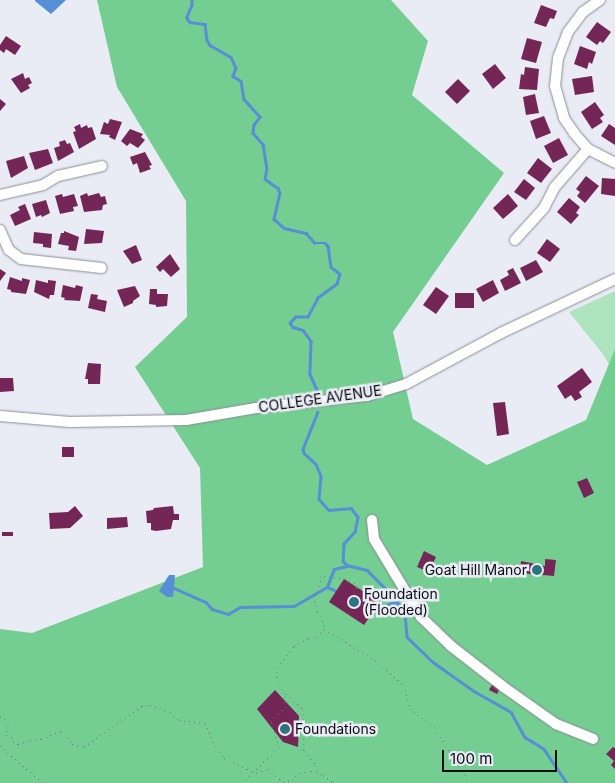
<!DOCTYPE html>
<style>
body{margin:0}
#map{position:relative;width:615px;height:783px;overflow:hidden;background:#e9ebf5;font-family:Inter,sans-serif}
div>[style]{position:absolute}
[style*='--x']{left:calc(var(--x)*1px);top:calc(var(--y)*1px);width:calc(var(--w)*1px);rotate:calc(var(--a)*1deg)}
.green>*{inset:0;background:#aee4bd}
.forest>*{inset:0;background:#74ce92}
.water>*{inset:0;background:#568fd5}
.stream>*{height:2.5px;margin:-1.25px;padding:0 1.25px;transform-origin:1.25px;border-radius:1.25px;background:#568fd5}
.building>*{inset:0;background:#742656}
.path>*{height:1px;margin-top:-0.5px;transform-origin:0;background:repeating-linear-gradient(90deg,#75777d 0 1px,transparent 0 5px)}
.roads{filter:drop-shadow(0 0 1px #8b8d97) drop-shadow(0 0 1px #8b8d97)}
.minor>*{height:10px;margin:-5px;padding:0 5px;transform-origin:5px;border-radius:5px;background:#fff}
.dots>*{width:14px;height:14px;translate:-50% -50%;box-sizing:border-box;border:2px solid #e9ebf5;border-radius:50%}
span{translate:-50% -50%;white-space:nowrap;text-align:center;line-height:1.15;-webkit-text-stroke:5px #e9ebf5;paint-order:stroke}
.street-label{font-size:14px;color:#0b0c0f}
.poi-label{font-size:14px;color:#0b0c0f}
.right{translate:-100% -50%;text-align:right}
.left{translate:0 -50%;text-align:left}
.scale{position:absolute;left:442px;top:750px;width:115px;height:22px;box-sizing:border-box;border:2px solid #0b0c0f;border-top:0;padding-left:6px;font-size:15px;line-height:18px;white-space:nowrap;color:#0b0c0f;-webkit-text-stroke:4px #e9ebf5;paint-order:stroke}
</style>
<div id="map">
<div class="green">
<i style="clip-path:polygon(615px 291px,615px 374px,602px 353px,569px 312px)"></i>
</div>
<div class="forest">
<i style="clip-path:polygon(97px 0,391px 0,428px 41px,412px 95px,504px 173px,393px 332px,413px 419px,487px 465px,586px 420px,615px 349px,615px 783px,0 783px,0 629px,32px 633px,203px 567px,200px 468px,135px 367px,187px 317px,186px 201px,117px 87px)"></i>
</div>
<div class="water">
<i style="clip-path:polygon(66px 0,51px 14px,35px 1px,35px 0)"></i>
<i style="clip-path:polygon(169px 575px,175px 575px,173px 597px,167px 597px,159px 591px)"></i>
</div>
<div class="stream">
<i style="--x:192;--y:0;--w:5;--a:90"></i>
<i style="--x:192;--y:5;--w:13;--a:113"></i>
<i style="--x:187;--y:17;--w:3;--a:72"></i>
<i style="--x:188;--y:20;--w:3;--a:45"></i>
<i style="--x:190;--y:22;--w:15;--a:8"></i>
<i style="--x:205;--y:24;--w:16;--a:83"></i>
<i style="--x:207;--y:40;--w:6;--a:59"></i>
<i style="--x:210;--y:45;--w:24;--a:30"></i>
<i style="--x:231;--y:57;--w:12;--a:66"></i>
<i style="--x:236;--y:68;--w:9;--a:111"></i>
<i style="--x:233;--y:76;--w:9;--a:32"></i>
<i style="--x:241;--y:81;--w:18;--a:81"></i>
<i style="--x:244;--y:99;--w:24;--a:48"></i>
<i style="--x:260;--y:117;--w:10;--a:127"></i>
<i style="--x:254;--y:125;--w:8;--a:97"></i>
<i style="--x:253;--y:133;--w:15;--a:48"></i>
<i style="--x:263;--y:144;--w:24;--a:81"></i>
<i style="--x:267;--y:168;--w:11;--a:100"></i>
<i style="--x:265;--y:179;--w:16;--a:35"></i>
<i style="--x:278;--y:188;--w:5;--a:68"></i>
<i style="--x:280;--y:193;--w:27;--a:103"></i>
<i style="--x:274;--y:219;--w:13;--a:42"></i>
<i style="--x:284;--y:228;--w:23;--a:13"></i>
<i style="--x:306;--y:233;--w:13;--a:48"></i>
<i style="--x:315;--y:243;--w:10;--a:0"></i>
<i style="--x:325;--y:243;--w:4;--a:45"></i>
<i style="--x:328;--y:246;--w:21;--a:82"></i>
<i style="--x:331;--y:267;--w:11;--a:38"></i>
<i style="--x:340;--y:274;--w:10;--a:107"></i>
<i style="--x:337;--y:284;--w:24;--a:144"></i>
<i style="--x:318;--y:298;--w:21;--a:118"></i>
<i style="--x:308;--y:317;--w:12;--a:180"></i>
<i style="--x:296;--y:317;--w:8;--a:135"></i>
<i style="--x:290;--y:323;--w:5;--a:53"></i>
<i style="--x:293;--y:327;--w:10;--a:17"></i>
<i style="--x:303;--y:330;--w:14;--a:54"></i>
<i style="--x:311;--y:341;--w:33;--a:92"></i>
<i style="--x:310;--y:374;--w:17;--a:66"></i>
<i style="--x:318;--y:412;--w:40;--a:112"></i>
<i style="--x:303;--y:449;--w:4;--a:76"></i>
<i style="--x:304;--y:453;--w:16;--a:43"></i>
<i style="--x:316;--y:464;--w:13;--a:67"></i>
<i style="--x:321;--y:476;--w:23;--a:95"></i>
<i style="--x:319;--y:499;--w:15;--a:48"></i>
<i style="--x:329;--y:510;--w:22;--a:-5"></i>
<i style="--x:351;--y:508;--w:11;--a:52"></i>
<i style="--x:358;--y:517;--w:15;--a:101"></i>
<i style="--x:355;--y:532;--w:16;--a:133"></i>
<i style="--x:344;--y:544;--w:17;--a:93"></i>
<i style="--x:343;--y:561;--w:6;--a:45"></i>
<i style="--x:347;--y:565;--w:21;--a:14"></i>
<i style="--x:367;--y:570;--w:35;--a:45"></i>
<i style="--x:392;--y:595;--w:22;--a:54"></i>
<i style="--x:405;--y:613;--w:24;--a:85"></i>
<i style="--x:407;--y:637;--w:36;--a:44"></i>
<i style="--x:433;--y:662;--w:50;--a:35.3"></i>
<i style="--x:474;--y:691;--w:43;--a:29.6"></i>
<i style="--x:511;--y:712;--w:29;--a:61"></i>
<i style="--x:525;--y:737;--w:22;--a:32"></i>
<i style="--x:544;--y:749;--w:41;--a:55.9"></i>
<i style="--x:327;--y:587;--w:11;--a:22"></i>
<i style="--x:174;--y:588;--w:35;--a:24"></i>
<i style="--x:206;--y:602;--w:9;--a:49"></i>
<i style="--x:212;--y:609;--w:17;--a:17"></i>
<i style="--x:228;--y:614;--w:14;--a:-30"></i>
<i style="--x:240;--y:607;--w:54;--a:-1.1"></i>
<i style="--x:294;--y:606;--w:38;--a:-30"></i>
<i style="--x:327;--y:587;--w:19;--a:-69"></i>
<i style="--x:334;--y:569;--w:13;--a:-13"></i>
<i style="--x:371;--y:610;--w:26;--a:-18"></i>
</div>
<div class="building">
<i style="clip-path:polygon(541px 5px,557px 11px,554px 19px,550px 18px,546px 27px,534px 23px)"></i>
<i style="clip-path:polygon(597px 22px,611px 32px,603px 43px,600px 41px,597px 45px,586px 37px)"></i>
<i style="clip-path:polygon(6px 36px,21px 46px,15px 55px,6px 49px,4px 53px,0 50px,0 45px)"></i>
<i style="clip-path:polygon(527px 38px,542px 42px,536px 63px,521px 59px)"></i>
<i style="clip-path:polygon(580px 46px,596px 52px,592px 64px,589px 62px,587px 69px,574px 64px)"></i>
<i style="clip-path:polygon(495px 64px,506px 78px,493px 89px,482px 74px)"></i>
<i style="clip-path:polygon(525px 67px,539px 69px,537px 90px,519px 89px,521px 74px,524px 75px)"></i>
<i style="clip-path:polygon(23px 73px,25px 79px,29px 77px,32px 83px,28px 85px,30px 88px,21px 93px,11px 79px)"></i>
<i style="clip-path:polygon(592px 76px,594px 92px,575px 95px,572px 79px)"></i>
<i style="clip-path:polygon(458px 79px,470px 91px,457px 104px,445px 92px)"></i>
<i style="clip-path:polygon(535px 94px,539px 113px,526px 115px,523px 97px)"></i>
<i style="clip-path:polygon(0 99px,6px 104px,0 111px)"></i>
<i style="clip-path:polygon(595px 102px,604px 115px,600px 118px,603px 122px,592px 129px,581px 112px)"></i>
<i style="clip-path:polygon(544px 116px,551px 133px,536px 139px,530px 121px)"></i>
<i style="clip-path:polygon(110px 119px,122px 122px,115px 140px,109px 137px,110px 135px,100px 134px,104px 122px,108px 124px)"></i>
<i style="clip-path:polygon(80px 124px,81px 128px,87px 125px,88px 128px,92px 127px,96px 139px,79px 149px,73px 132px,76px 131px,74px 127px)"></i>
<i style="clip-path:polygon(609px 124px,615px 128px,615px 145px,601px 136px)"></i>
<i style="clip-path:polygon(130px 129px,143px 134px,141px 137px,145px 140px,138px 148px,130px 143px,127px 146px,121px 141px)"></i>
<i style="clip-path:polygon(559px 138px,568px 155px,553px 163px,544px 146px)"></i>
<i style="clip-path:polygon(65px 140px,67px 144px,70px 143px,74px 152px,58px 161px,54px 148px,60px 146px,59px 142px)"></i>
<i style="clip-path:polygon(48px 149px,53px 163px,35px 170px,29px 153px)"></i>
<i style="clip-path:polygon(145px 152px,152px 165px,149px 166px,151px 169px,140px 173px,137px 163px,133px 165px,130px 157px)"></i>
<i style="clip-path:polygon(24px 156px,28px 168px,11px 178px,6px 161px)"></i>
<i style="clip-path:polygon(538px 158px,552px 169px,541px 183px,527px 173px)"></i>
<i style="clip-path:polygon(586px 176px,599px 186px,585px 203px,577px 196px,580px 192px,576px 189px)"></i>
<i style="clip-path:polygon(602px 178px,615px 179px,615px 196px,601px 194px)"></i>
<i style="clip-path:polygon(524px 179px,535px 188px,526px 200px,514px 192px)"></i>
<i style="clip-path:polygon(87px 193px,88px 196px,99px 193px,101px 197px,105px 196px,107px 204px,103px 205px,102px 210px,84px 212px,80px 196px)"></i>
<i style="clip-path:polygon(62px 194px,63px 197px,74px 194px,78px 206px,73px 207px,74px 211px,60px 214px,55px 196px)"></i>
<i style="clip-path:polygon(508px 194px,518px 206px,503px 219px,493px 208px)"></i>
<i style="clip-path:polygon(569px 198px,580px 207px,576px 213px,579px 215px,571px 224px,557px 212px)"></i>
<i style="clip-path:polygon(46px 200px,50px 213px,42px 217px,41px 215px,36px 217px,32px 204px)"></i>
<i style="clip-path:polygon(25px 204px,31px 219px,15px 226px,10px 215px,20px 210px,18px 207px)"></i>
<i style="clip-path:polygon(86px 229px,104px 231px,102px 243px,84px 244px)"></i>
<i style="clip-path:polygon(64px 231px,79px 237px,76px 251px,68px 250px,69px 246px,58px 244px,61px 233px,64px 233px)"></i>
<i style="clip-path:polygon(34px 232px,52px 234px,51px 248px,43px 247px,43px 244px,33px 243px)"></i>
<i style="clip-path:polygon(547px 239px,560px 249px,550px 262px,537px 253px)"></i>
<i style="clip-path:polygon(136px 245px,142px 260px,132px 264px,123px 251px)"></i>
<i style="clip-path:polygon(170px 254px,180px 269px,171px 277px,163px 269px,160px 272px,156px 267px)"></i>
<i style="clip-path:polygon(536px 260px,543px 272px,526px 281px,520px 268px)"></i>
<i style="clip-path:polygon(513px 268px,521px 283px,505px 291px,500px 280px,509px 275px,507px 271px)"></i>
<i style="clip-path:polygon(0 269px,6px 273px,0 281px)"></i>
<i style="clip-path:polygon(10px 277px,22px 281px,22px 278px,30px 280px,26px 294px,11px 292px,11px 290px,7px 289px)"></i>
<i style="clip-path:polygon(36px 280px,48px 283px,48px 280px,56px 281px,54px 295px,50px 295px,49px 299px,34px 292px)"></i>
<i style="clip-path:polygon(493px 280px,499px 293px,483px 302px,476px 289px)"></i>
<i style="clip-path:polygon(63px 285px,75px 288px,76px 285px,83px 287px,80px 301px,64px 300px,65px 298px,61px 297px)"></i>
<i style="clip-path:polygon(135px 286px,140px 296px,133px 301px,133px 303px,124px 307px,117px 290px)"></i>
<i style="clip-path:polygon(436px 287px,449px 296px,436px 314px,423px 305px)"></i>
<i style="clip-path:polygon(150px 289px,157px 289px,157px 294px,168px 294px,167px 306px,156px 307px,156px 305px,149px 304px)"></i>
<i style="clip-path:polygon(455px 293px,474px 293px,474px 308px,455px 308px)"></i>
<i style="clip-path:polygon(91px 294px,98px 295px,97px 299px,107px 301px,105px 312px,88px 308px)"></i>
<i style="clip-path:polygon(88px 363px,101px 364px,100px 384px,88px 384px,88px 379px,85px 379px)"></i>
<i style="clip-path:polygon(582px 368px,592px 382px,579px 392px,582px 397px,575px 401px,571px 395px,565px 399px,557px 386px)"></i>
<i style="clip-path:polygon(0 378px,13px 378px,14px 391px,0 392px)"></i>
<i style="clip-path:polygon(505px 402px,509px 434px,497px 436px,493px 403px)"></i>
<i style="clip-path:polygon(62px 447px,74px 447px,74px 457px,62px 457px)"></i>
<i style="clip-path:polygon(587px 478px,594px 493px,584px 498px,577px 482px)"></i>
<i style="clip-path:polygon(75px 506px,83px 516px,70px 528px,50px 529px,49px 513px,68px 512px)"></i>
<i style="clip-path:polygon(173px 506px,174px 514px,179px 514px,179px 520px,173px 520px,171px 529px,156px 531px,151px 530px,151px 523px,147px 523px,146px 511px,153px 510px,154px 508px)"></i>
<i style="clip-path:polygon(127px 517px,128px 527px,107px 529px,107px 518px)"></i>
<i style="clip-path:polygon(2px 532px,13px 532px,13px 536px,2px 536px)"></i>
<i style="clip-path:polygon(424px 551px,436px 557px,429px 572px,417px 567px)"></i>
<i style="clip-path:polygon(545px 559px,556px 560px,554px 576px,520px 573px,521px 561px,545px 566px)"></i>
<i style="clip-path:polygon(502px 564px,508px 564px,509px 571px,502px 572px)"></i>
<i style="clip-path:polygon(344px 579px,380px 602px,364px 625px,329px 602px)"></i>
<i style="clip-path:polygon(493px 683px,501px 687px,497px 694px,489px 690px)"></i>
<i style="clip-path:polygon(275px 690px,299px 716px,298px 747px,283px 742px,257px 709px)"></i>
<i style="clip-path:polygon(613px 747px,615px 748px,615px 769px,611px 765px,614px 761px,606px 754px)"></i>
</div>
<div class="path">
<i style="--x:354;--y:593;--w:7;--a:-63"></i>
<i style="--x:357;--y:587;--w:4;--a:-117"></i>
<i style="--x:355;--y:583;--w:11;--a:-158"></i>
<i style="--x:345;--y:579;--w:24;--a:-173"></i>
<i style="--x:321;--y:576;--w:10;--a:96"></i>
<i style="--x:320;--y:586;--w:12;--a:121"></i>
<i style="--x:314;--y:596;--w:16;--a:79"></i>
<i style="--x:317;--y:612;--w:11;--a:56"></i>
<i style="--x:323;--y:621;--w:8;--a:83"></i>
<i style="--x:324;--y:629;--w:60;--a:31.3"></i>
<i style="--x:375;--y:660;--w:38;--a:41"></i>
<i style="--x:404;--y:685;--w:25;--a:76"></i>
<i style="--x:410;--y:709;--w:31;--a:37"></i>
<i style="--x:435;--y:728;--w:65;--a:58.3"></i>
<i style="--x:286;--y:694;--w:23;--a:41"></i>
<i style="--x:303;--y:709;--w:42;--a:88.6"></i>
<i style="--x:304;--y:751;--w:18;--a:49"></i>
<i style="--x:316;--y:765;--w:7;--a:74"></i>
<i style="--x:0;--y:716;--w:10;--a:29"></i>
<i style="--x:9;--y:721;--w:14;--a:102"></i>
<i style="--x:6;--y:735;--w:6;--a:18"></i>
<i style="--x:12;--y:737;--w:4;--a:76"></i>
<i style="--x:13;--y:741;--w:6;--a:31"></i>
<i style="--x:18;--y:744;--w:13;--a:-18"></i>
<i style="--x:30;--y:740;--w:11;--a:-5"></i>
<i style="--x:41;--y:739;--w:22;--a:-22"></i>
<i style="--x:61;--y:731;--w:5;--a:22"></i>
<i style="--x:66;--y:733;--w:13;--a:61"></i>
<i style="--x:72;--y:744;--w:12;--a:14"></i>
<i style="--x:84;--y:747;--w:71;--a:-35.3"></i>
<i style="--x:142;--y:706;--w:8;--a:-7"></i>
<i style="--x:150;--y:705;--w:21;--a:19"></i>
<i style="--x:170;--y:712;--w:12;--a:42"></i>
<i style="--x:179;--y:720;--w:26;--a:7"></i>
<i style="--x:205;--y:723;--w:27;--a:66"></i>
<i style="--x:216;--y:748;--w:13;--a:51"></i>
<i style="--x:224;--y:758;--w:35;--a:25"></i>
<i style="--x:256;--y:773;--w:13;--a:-18"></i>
<i style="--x:268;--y:769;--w:20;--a:41"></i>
<i style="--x:283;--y:782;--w:9;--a:-13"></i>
<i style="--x:292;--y:780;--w:10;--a:-45"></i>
<i style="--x:299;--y:773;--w:12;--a:-9"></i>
<i style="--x:311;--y:771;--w:13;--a:18"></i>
<i style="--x:323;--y:775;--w:14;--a:36"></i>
<i style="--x:0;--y:746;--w:57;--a:40.7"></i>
<i style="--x:242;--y:783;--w:52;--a:-44.2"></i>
<i style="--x:279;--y:747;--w:27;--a:-107"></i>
<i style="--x:271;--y:721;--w:20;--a:-45"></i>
<i style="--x:285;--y:707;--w:14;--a:-90"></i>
<i style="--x:285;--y:693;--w:14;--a:-126"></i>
<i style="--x:277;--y:682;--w:15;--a:-90"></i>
<i style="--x:277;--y:667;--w:27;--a:-51"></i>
<i style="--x:294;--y:646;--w:17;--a:-28"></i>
<i style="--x:309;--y:638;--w:8;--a:-7"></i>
<i style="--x:317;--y:637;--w:9;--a:-49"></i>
</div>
<div class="roads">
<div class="minor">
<i style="--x:600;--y:0;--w:21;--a:145"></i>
<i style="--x:583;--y:12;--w:25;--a:127"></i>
<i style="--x:568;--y:32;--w:28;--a:111"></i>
<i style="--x:558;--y:58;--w:28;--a:96"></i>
<i style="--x:555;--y:86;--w:33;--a:74"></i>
<i style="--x:564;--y:118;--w:18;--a:56"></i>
<i style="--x:574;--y:133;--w:21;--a:49"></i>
<i style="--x:588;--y:149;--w:30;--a:27"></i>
<i style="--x:0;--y:195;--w:44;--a:-13.1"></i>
<i style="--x:43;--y:185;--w:17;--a:-31"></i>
<i style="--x:58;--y:176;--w:45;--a:-12.8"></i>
<i style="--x:0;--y:230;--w:22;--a:66"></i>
<i style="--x:9;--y:250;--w:15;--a:37"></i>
<i style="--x:21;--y:259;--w:81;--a:6.4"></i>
<i style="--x:515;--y:240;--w:43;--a:-47.8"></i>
<i style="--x:544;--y:208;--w:22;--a:-63"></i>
<i style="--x:554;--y:188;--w:52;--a:-48.9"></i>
<i style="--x:0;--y:416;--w:70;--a:4.9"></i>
<i style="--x:70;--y:422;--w:116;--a:-1"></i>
<i style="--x:186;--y:420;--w:71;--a:-9.7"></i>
<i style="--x:256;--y:408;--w:112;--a:-6.2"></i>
<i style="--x:367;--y:396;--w:41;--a:-17.1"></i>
<i style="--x:406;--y:384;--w:108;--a:-28.2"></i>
<i style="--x:501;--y:333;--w:126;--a:-25.3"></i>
<i style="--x:372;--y:520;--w:19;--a:84"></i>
<i style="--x:374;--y:539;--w:91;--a:58.9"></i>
<i style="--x:421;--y:617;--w:42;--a:44"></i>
<i style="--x:451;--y:646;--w:68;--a:37.9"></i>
<i style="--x:505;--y:688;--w:62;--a:35.2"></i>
<i style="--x:556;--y:724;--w:40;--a:22"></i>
</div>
</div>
<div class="dots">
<i style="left:537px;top:570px;background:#2c747f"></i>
<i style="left:354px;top:602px;background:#2c747f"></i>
<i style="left:285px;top:729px;background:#2c747f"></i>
</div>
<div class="street-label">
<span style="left:320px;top:399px;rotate:-8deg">COLLEGE AVENUE</span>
</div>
<div class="poi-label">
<span class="right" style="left:527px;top:570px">Goat Hill Manor</span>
<span class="left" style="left:364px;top:602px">Foundation<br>(Flooded)</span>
<span class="left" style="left:295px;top:729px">Foundations</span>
</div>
<div class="scale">100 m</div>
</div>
